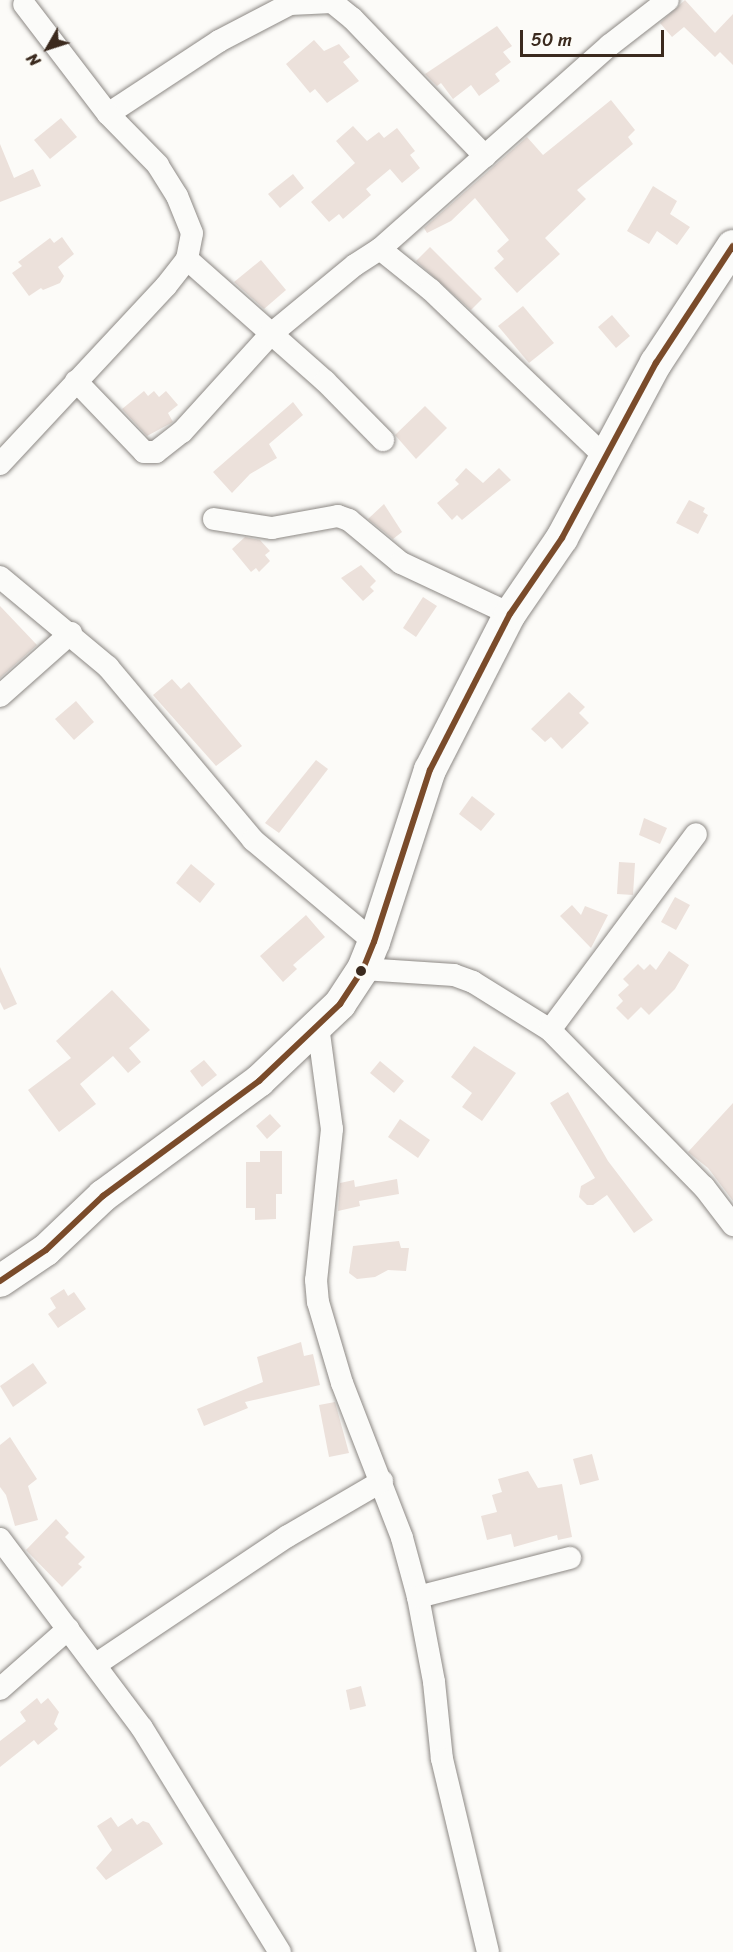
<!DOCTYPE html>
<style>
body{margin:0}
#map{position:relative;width:733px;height:1952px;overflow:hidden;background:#fcfbf8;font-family:Sriracha,sans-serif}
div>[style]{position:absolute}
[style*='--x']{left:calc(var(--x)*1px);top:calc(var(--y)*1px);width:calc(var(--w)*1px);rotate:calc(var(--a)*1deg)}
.building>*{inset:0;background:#ece1db}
.roads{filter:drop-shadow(0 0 2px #8d8985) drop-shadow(0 0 2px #8d8985)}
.minor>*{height:22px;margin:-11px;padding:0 11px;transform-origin:11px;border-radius:11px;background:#fbfbf9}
.secondary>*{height:32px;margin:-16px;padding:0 16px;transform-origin:16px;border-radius:16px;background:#fbfbf9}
.bus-1>*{height:6px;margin:-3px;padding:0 3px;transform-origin:3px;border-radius:3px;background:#7a4b2a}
.dots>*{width:16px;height:16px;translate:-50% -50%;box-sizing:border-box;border:3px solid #fdfcf7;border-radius:50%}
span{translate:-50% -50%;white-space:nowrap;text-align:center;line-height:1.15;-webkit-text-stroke:6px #fdfcf7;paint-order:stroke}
.north{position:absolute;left:18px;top:18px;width:60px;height:60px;-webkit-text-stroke:4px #fdfcf7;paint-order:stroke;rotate:231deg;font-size:16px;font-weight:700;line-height:24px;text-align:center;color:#3b2a1e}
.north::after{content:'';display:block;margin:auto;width:21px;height:27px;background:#3b2a1e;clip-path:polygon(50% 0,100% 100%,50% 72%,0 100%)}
.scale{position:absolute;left:520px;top:30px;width:144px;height:27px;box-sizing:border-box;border:3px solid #3b2a1e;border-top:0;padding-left:8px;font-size:18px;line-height:21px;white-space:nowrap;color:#3b2a1e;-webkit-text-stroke:4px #fdfcf7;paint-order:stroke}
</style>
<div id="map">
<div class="building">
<i style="clip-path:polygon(685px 0,715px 33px,733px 14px,733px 65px,720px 52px,715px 57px,684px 27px,672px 37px,660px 23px)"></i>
<i style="clip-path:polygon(497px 26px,512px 46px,503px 52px,511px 62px,495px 74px,500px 81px,479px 96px,471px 85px,453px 99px,441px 83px,437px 86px,425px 74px)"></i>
<i style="clip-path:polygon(314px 40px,324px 51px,339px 44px,350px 57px,343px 62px,359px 81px,327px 103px,315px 89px,310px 93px,286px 64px)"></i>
<i style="clip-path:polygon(611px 100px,635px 130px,628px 137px,633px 144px,577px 190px,586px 199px,545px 238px,560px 254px,517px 293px,494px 268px,504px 259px,497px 251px,509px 240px,475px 198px,451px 221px,427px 233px,424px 228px,527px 137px,543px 155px)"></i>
<i style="clip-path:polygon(61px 118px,77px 137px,50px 159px,34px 140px)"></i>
<i style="clip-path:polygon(353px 126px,367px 141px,379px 132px,384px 138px,397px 128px,415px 151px,410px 155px,420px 168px,402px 183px,390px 169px,366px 189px,371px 195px,343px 219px,339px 214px,329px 222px,311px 202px,355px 163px,336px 141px)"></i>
<i style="clip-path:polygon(0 144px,14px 178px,33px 169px,41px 186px,0 202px)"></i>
<i style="clip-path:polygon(293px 174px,304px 188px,280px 208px,268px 194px)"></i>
<i style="clip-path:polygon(653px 186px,677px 201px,670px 214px,690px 227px,677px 245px,657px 231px,649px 244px,627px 231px)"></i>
<i style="clip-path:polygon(62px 237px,74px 254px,58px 267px,64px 276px,60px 283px,43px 290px,41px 288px,29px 296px,12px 273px,22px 266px,18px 262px,50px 238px,54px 243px)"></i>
<i style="clip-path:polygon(430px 247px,482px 299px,471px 310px,416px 261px)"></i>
<i style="clip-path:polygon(261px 260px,286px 290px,264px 309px,234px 282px)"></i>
<i style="clip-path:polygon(523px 306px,554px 343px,529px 363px,498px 326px)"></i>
<i style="clip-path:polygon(612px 315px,630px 336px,616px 348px,598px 327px)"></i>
<i style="clip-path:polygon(144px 391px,148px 396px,154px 391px,159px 397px,166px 391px,178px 405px,168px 413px,173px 422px,147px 436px,122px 409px)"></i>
<i style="clip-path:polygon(293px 402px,303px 415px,269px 444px,277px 458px,250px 474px,232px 493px,213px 472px)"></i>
<i style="clip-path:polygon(425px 406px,447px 428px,416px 459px,395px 435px)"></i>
<i style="clip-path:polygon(466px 468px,483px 483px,499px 468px,511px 480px,462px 520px,457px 515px,452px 520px,437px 503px,459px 484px,455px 480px)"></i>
<i style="clip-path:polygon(689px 500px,705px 508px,703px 512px,708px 515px,698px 534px,676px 523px)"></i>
<i style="clip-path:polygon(384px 504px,402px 532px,393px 539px,368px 519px)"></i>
<i style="clip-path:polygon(245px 537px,260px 540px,270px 551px,265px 555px,270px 561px,259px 572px,256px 568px,251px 572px,232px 549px)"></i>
<i style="clip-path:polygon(361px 565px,376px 581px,370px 587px,374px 591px,363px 601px,341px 578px)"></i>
<i style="clip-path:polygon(423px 597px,437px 606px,416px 637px,403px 628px)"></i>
<i style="clip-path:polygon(0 606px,37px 645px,0 678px)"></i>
<i style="clip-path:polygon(172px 679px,181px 689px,189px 682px,242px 746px,216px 766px,153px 695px)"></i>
<i style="clip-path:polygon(569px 692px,585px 707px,579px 713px,589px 723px,562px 749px,551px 737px,545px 742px,531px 729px)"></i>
<i style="clip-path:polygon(76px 701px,94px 722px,74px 740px,55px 719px)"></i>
<i style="clip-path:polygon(316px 760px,328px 769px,279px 833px,265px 823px)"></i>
<i style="clip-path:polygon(472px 796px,495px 814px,481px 831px,459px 814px)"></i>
<i style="clip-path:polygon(644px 818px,667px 828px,660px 844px,639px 835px)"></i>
<i style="clip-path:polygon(619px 862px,635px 863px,633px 895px,617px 894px)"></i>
<i style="clip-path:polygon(191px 864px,215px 884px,200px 903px,176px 883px)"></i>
<i style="clip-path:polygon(675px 897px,690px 905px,676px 930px,661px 922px)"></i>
<i style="clip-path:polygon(572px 905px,581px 915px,585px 906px,608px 915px,591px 948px,560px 916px)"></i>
<i style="clip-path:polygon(306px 915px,325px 937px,293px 965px,297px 969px,283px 982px,260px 956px)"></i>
<i style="clip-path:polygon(669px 951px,689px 965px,675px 989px,649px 1015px,641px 1007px,628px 1020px,616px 1008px,623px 1001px,618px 995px,629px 985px,623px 979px,638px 964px,644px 970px,650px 964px,656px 970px)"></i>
<i style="clip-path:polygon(0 967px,17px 1004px,4px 1010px,0 1002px)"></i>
<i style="clip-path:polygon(112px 990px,150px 1030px,129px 1048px,141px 1062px,128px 1073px,113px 1056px,80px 1084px,96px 1104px,59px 1132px,28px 1090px,71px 1058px,56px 1041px)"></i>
<i style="clip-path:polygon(474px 1046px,516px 1073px,482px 1121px,462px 1107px,472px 1093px,451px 1077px)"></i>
<i style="clip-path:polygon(204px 1060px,217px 1075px,202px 1087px,190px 1071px)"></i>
<i style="clip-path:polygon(380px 1061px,404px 1081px,394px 1093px,370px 1073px)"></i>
<i style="clip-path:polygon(568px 1092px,608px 1161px,653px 1220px,634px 1233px,607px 1195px,593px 1205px,587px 1205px,579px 1197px,581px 1186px,595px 1178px,550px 1103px)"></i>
<i style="clip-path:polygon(733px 1103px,733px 1201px,708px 1168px,688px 1152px)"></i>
<i style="clip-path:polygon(270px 1114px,281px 1126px,267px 1139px,256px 1126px)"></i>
<i style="clip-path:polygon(400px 1119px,430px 1140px,418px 1158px,388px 1137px)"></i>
<i style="clip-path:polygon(260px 1151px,282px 1151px,282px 1194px,276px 1194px,276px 1219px,255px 1220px,255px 1208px,246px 1208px,246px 1162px,260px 1162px)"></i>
<i style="clip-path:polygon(397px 1179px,399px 1194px,359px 1201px,360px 1206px,338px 1211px,340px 1183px,354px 1180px,355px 1187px)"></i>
<i style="clip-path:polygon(399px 1241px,401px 1248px,409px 1248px,406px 1271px,388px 1270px,375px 1277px,357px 1279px,349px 1273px,353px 1246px)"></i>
<i style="clip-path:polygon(64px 1289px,68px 1296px,74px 1292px,86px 1309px,58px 1328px,48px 1314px,56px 1308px,50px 1298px)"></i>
<i style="clip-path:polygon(301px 1342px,304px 1356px,313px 1354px,320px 1385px,245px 1402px,248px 1408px,204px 1426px,197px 1409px,263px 1382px,257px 1357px)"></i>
<i style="clip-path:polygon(33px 1363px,47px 1383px,13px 1407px,0 1386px)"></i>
<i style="clip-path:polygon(335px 1402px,349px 1453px,329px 1457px,319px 1405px)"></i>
<i style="clip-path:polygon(10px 1437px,37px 1479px,28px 1486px,38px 1520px,15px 1526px,6px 1495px,0 1487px,0 1445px)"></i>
<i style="clip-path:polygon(592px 1454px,599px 1480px,580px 1485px,573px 1459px)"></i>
<i style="clip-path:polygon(528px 1471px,538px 1488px,562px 1484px,572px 1537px,558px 1540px,557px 1535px,514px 1547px,511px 1534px,487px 1540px,481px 1516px,497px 1512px,492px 1495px,502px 1492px,498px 1479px)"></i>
<i style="clip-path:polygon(56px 1519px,69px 1533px,65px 1537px,85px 1557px,78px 1564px,82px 1567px,62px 1587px,26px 1550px)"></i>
<i style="clip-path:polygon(361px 1686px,366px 1706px,350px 1710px,346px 1690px)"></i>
<i style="clip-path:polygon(37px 1698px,41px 1704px,48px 1698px,59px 1712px,54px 1724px,58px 1729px,38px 1745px,34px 1740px,0 1767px,0 1741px,26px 1721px,20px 1712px)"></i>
<i style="clip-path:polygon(111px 1817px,118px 1827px,132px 1818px,137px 1825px,143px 1821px,149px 1823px,163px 1844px,106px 1880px,96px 1868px,112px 1850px,97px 1826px)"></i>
</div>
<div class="roads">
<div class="minor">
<i style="--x:108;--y:114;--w:133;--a:-33.3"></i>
<i style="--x:219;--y:41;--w:80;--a:-27.5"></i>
<i style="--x:290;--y:4;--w:42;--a:-2.7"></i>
<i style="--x:332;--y:2;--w:26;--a:39"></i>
<i style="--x:352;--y:18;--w:192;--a:46.1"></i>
<i style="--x:380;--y:249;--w:307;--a:-41.6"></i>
<i style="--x:610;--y:45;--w:73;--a:-37.8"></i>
<i style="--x:187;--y:259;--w:184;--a:41.5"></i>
<i style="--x:325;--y:381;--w:83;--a:45.5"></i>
<i style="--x:76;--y:381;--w:98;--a:46.2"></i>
<i style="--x:144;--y:452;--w:12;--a:0"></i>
<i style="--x:156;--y:452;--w:33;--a:-38"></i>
<i style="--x:182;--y:432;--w:131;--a:-47.8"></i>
<i style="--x:270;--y:335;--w:110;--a:-39.5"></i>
<i style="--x:355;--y:265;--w:30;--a:-33"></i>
<i style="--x:380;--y:249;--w:65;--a:38.8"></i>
<i style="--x:431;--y:290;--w:241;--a:43.8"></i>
<i style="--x:0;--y:464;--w:243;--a:-47"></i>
<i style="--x:166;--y:286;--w:34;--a:-52"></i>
<i style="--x:187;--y:259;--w:26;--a:-79"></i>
<i style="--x:192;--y:233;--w:40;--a:-112"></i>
<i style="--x:177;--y:196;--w:36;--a:-122"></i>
<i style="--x:158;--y:165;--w:71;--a:-134.4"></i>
<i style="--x:108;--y:114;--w:138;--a:-127.4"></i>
<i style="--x:214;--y:519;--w:59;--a:8.8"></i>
<i style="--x:272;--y:528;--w:67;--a:-10.3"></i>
<i style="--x:338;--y:516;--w:12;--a:20"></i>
<i style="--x:349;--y:520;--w:67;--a:39.6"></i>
<i style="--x:401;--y:563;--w:120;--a:25.1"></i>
<i style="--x:0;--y:577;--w:141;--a:39.8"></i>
<i style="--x:108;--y:667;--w:226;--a:50"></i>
<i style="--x:253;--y:840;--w:158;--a:40.1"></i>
<i style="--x:0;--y:696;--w:95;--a:-41.6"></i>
<i style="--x:363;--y:969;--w:91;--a:3.8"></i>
<i style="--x:454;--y:975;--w:20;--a:20"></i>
<i style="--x:473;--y:982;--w:91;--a:31.9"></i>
<i style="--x:550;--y:1030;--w:220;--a:45.6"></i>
<i style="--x:704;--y:1187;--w:48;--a:52.7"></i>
<i style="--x:318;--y:1026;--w:104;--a:82.3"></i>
<i style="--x:332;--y:1129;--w:152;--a:96"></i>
<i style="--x:316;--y:1280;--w:22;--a:85"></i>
<i style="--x:318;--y:1302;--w:84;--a:73.5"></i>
<i style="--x:342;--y:1383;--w:166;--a:68.8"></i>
<i style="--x:402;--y:1538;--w:61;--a:74.8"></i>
<i style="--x:418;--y:1597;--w:86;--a:79.3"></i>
<i style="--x:434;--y:1682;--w:77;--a:84.1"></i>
<i style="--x:442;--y:1759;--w:198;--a:76.6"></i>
<i style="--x:550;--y:1030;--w:244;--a:-53.3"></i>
<i style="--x:0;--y:1539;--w:236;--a:53.1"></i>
<i style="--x:142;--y:1728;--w:263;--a:58.4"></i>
<i style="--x:418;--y:1597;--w:157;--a:-14.4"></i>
<i style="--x:95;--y:1665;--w:232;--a:-33.8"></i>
<i style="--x:288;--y:1536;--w:109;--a:-30.3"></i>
<i style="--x:0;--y:1689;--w:91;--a:-41.4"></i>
</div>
<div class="secondary">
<i style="--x:0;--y:1281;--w:55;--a:-34"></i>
<i style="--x:46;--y:1250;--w:79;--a:-43.5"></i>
<i style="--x:103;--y:1196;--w:194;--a:-36.4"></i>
<i style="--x:259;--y:1081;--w:112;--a:-43.5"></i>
<i style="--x:340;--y:1004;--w:42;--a:-56.7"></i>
<i style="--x:363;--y:969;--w:29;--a:-68"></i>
<i style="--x:374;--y:942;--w:181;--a:-72"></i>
<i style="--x:430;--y:770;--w:175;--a:-62.9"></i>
<i style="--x:510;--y:614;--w:92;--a:-55.6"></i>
<i style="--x:562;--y:538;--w:199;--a:-61.8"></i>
<i style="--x:656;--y:363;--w:140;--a:-56.7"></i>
</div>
</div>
<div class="bus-1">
<i style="--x:0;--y:1281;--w:55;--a:-34"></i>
<i style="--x:46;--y:1250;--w:79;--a:-43.5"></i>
<i style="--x:103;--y:1196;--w:194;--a:-36.4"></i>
<i style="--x:259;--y:1081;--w:112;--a:-43.5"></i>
<i style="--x:340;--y:1004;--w:42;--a:-56.7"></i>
<i style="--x:363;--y:969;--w:29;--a:-68"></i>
<i style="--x:374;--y:942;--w:181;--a:-72"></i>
<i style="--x:430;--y:770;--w:175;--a:-62.9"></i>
<i style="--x:510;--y:614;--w:92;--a:-55.6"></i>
<i style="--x:562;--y:538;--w:199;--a:-61.8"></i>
<i style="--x:656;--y:363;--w:140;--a:-56.7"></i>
</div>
<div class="dots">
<i style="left:361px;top:971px;background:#3b2a1e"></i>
</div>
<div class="north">N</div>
<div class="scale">50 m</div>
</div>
